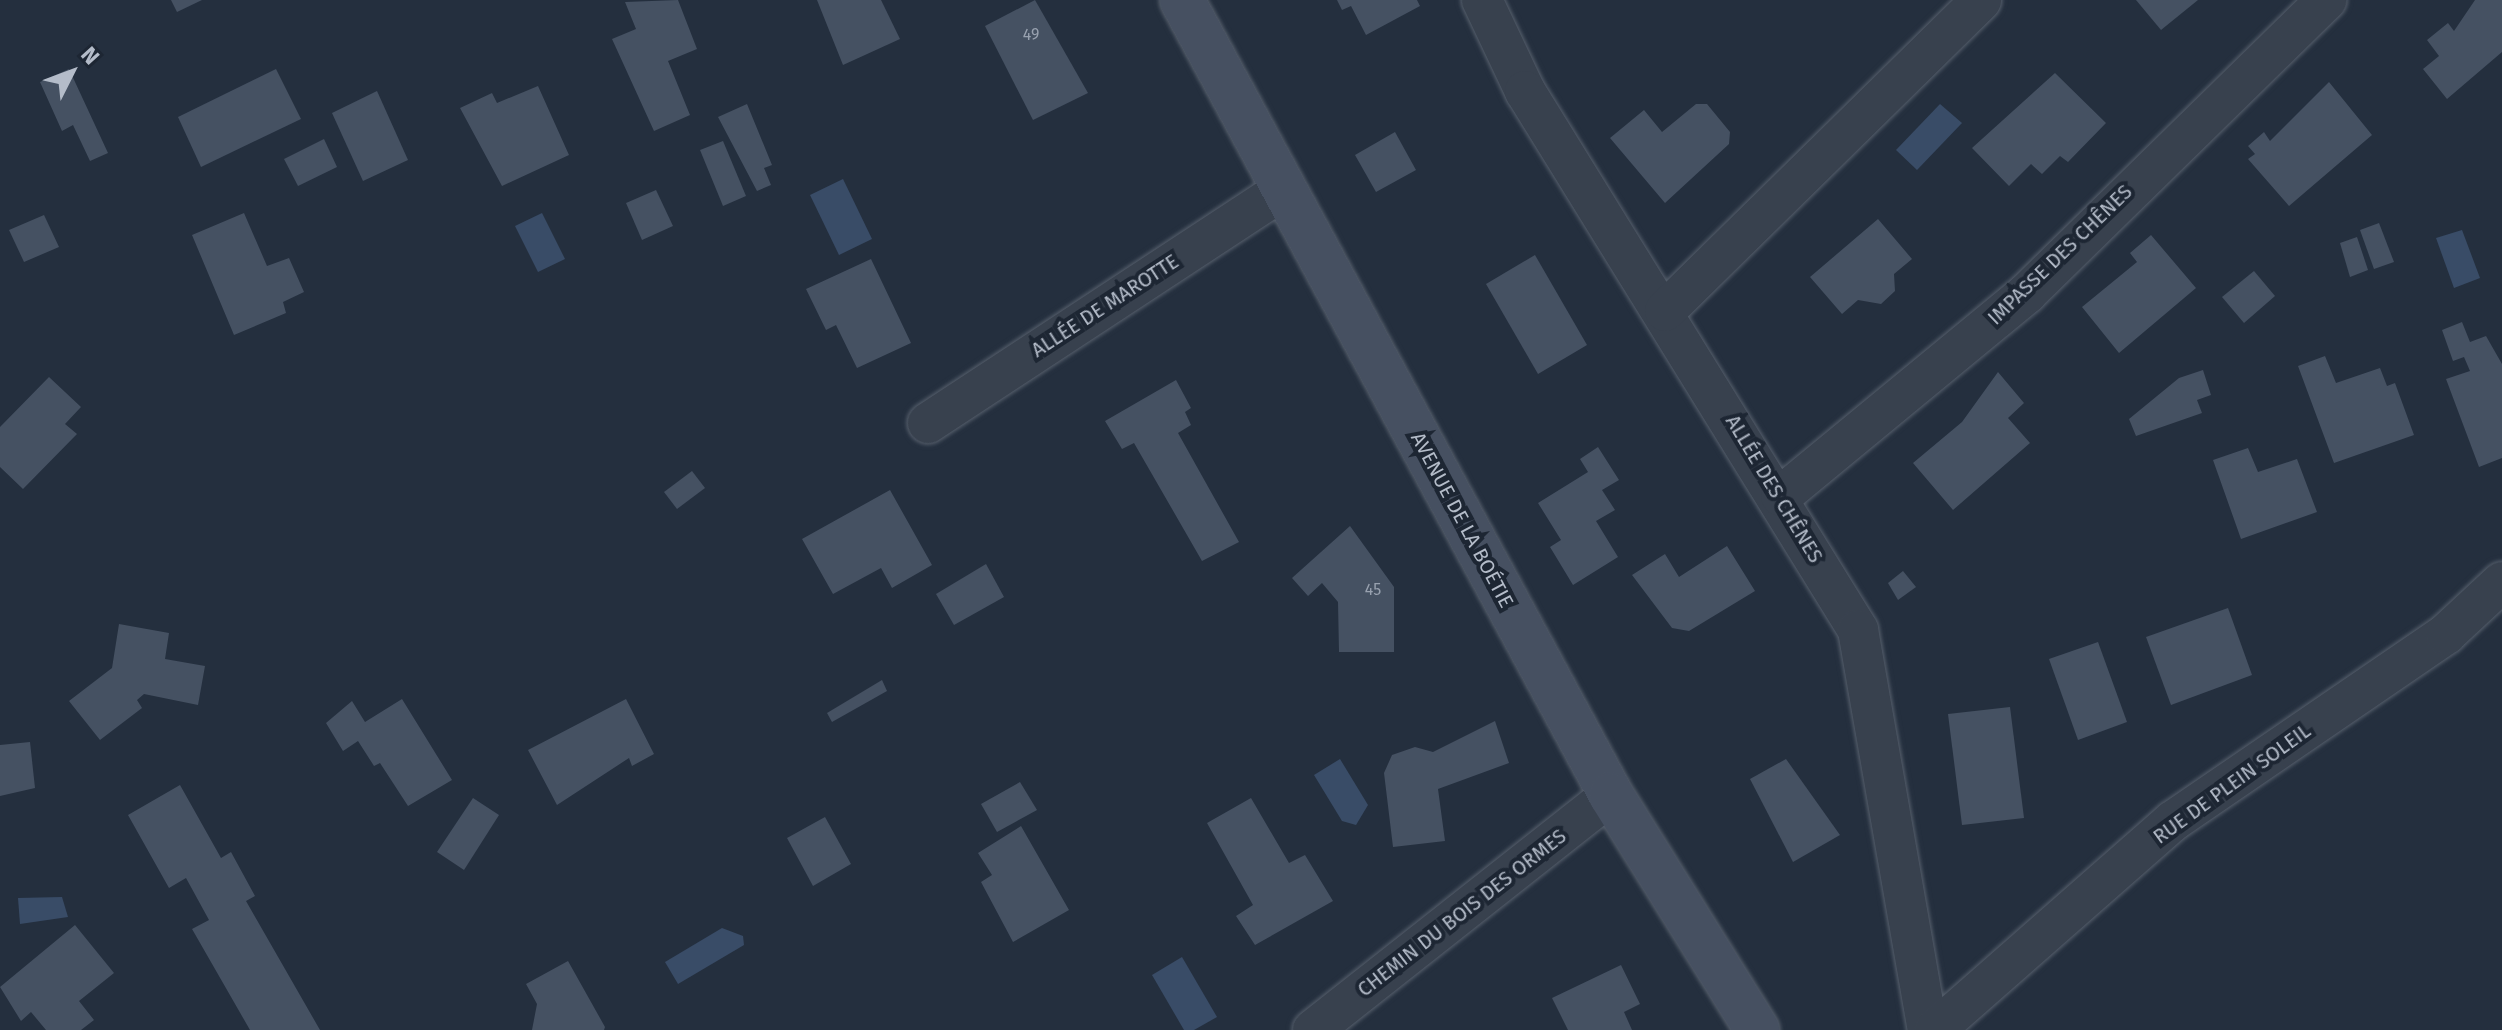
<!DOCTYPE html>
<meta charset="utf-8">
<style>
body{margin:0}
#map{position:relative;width:2502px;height:1030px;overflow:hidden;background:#242f3e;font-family:"Fira Sans",sans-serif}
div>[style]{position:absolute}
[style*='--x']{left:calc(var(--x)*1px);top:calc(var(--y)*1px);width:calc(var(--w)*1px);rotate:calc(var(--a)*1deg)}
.water>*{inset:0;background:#394c67}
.building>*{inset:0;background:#455162}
.roads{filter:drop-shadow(0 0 2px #565f6c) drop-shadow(0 0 2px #565f6c)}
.minor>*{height:40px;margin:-20px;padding:0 20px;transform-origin:20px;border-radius:20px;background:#38414e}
.secondary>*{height:44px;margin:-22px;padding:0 22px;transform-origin:22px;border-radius:22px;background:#465061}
span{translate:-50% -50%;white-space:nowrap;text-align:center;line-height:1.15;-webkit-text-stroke:8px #1d2633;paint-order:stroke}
.number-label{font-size:16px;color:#98a1af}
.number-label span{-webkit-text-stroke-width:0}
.street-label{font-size:20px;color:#b4bcc9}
.north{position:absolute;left:32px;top:32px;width:80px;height:80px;-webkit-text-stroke:6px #1d2633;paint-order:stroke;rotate:48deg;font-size:22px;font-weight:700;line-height:32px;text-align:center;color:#b4bcc9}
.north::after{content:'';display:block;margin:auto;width:28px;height:36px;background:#b4bcc9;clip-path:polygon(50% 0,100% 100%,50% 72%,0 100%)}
</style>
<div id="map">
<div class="water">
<i style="clip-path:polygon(1940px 104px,1962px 123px,1917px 170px,1896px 150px)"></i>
<i style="clip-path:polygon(843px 179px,872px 239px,839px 255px,810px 195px)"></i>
<i style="clip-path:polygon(542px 213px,565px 259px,538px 272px,515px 226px)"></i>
<i style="clip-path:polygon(2462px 230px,2480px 278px,2454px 288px,2436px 238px)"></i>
<i style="clip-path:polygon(1340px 759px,1368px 805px,1356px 825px,1342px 821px,1314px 775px)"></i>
<i style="clip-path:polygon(18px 898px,62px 897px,68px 917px,20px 924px)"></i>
<i style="clip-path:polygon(722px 928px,743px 936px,744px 945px,678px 984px,665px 962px)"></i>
<i style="clip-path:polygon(1182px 957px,1217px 1017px,1194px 1030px,1184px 1030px,1152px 975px)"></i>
</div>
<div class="building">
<i style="clip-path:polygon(171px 0,202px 0,177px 12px)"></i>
<i style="clip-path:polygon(678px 0,697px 49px,668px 61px,690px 115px,654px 131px,612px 39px,636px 29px,625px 2px)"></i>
<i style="clip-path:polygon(817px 0,881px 0,900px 39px,843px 65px)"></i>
<i style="clip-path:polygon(1035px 0,1088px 93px,1033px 120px,985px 26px)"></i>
<i style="clip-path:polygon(1337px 0,1417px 0,1420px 6px,1366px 35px,1351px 6px,1342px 10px)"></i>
<i style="clip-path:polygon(2136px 0,2198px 0,2161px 30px)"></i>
<i style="clip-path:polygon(2475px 0,2502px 0,2502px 52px,2447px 99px,2423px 69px,2439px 56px,2427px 40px,2448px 23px,2454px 31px)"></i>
<i style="clip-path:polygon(69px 69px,108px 153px,90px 161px,73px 125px,62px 131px,40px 82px)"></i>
<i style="clip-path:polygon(276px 69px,301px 119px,201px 167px,178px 117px)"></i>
<i style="clip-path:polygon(2055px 73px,2106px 123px,2068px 162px,2060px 156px,2042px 174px,2031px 164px,2009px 186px,1972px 148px)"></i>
<i style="clip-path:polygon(2329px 82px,2372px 135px,2289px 206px,2248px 159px,2255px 154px,2248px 146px,2264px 132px,2270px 141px)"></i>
<i style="clip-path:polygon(538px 86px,569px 155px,502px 186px,460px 108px,492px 93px,497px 103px)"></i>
<i style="clip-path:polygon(377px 91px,408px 160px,363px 181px,332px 113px)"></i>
<i style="clip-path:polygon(747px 104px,772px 165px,764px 168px,771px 185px,757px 191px,718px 117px)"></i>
<i style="clip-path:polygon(1696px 104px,1707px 104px,1730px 132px,1729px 144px,1665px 203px,1610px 138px,1644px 110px,1662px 132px)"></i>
<i style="clip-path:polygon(1395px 132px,1416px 170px,1376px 192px,1355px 155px)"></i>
<i style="clip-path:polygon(324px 139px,337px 167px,298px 186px,284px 159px)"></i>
<i style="clip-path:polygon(723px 141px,746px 196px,723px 206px,700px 150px)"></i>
<i style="clip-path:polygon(656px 190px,673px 226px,642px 240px,626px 203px)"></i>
<i style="clip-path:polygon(244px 213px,267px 266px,289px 258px,304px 292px,283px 302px,286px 313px,234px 335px,192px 235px)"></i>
<i style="clip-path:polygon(44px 215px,59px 247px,24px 262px,9px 230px)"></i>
<i style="clip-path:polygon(1878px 219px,1912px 259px,1894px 274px,1895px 291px,1881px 304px,1858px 300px,1842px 314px,1810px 277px)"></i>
<i style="clip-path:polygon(2379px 223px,2394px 262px,2374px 269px,2360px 230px)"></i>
<i style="clip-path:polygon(2151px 235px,2196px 288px,2119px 353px,2082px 307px,2137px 262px,2130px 253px)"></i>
<i style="clip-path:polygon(2357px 237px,2368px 270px,2350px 277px,2340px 243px)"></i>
<i style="clip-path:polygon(1535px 255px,1587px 345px,1538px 374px,1486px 284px)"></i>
<i style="clip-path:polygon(871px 259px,911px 343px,857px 368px,836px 325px,826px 330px,806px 289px)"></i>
<i style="clip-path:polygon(2254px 271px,2275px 296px,2244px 323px,2222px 297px)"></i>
<i style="clip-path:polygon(2462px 322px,2470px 342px,2486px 336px,2502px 364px,2502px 458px,2479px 467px,2446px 379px,2470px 371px,2464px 357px,2453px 361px,2442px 330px)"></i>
<i style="clip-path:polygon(2325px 356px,2336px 383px,2380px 368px,2387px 386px,2395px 383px,2414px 435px,2334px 463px,2298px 366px)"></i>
<i style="clip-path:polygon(2203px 370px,2211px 395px,2197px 400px,2202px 413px,2136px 436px,2129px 419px,2179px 378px)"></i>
<i style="clip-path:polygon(1998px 372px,2024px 403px,2008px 418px,2030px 443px,1953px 510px,1913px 463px,1962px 422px)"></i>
<i style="clip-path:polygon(49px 377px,81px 407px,65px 424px,77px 434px,23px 489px,0 467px,0 427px)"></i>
<i style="clip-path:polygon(1176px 380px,1191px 408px,1185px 412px,1191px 425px,1178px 433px,1239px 542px,1202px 561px,1134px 443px,1122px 449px,1105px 421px)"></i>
<i style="clip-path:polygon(1598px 447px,1619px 480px,1602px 490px,1615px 510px,1596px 521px,1618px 557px,1573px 585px,1550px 547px,1561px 540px,1538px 503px,1588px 472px,1580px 459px)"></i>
<i style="clip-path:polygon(2248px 448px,2258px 472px,2297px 459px,2317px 512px,2241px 539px,2213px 460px)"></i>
<i style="clip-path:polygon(692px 471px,705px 488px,677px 509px,664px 492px)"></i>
<i style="clip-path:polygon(890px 490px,932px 565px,892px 588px,881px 568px,833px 594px,802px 539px)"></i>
<i style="clip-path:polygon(1350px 526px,1394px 587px,1394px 652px,1339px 652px,1338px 602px,1322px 583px,1308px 596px,1292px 578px)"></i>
<i style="clip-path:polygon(1727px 546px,1755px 591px,1689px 631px,1672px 628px,1632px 575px,1665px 554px,1679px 577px)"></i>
<i style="clip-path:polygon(986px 564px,1004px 597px,954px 625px,936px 594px)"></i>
<i style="clip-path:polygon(1903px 571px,1916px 587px,1898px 600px,1888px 583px)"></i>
<i style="clip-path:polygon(2228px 608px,2252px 675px,2171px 705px,2146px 637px)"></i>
<i style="clip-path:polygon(119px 624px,169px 633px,165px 659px,205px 666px,198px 705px,144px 694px,137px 700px,142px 708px,100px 740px,69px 701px,112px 668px)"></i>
<i style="clip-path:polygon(2098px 642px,2127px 722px,2078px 740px,2049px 659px)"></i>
<i style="clip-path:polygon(882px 680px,887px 691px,832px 722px,827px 713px)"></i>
<i style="clip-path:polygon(402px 699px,452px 780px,408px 806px,380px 763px,374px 766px,358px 741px,343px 751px,326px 723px,352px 701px,365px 722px)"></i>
<i style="clip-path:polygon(626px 699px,654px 754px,632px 766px,629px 758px,557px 805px,528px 750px)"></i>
<i style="clip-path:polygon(2010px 707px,2024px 818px,1962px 825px,1948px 714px)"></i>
<i style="clip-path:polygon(1495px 721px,1509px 763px,1438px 789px,1445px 841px,1393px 847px,1384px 773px,1392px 755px,1415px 747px,1433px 752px)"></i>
<i style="clip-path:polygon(30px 742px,35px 788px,0 796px,0 745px)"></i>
<i style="clip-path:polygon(1786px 759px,1840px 835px,1793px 862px,1750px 779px)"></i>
<i style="clip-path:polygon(1020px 782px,1037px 810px,997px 832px,981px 804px)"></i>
<i style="clip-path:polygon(180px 785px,221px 858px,231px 852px,255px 896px,246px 901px,320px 1030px,250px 1030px,192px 929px,209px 920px,186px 878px,169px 888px,128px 815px)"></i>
<i style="clip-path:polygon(473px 798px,499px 815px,464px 870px,437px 852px)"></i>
<i style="clip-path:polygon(1251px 798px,1289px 863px,1305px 855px,1333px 901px,1255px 945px,1236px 916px,1253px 905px,1207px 823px)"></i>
<i style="clip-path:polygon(825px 817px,851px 864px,813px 886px,787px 838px)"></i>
<i style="clip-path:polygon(1021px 826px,1069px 910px,1013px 942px,981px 882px,992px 875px,978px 853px)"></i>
<i style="clip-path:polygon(75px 925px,114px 973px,79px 1001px,94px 1020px,81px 1030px,46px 1030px,31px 1012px,21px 1021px,0 987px)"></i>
<i style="clip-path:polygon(568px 961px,605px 1027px,604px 1030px,532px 1030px,537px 1004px,526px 984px)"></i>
<i style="clip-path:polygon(1621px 965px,1640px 1004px,1624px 1012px,1632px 1030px,1568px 1030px,1552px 998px)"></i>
</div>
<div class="roads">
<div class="minor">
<i style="--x:1482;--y:0;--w:101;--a:64.7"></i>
<i style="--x:1525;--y:91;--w:634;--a:58.29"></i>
<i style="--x:1858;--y:630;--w:406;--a:80.1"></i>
<i style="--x:1665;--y:311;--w:443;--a:-44.5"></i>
<i style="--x:928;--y:423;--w:425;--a:-33.3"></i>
<i style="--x:1781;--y:496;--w:319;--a:-39.5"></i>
<i style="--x:2027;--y:293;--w:419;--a:-44.4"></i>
<i style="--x:1313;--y:1030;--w:380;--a:-38.3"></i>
<i style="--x:1935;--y:1030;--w:317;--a:-41.3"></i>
<i style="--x:2173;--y:821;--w:331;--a:-34.4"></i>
<i style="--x:2446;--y:634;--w:76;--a:-42.9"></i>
</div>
<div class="secondary">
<i style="--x:1182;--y:0;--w:903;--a:61.65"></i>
<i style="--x:1611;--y:795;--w:277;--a:58.1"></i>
</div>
</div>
<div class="number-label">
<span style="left:1031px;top:35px">49</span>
<span style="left:1373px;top:590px">45</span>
</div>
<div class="street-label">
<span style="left:2060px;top:255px;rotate:-44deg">IMPASSE DES CHÊNES</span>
<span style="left:1105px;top:306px;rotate:-33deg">ALLÉE DE MAROTTE</span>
<span style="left:1774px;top:489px;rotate:59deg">ALLÉE DES CHÊNES</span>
<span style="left:1462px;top:520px;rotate:62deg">AVENUE DE LA BOÉTIE</span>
<span style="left:2232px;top:784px;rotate:-36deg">RUE DE PLEIN SOLEIL</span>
<span style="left:1462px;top:913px;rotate:-38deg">CHEMIN DU BOIS DES ORMES</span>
</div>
<div class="north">N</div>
</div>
